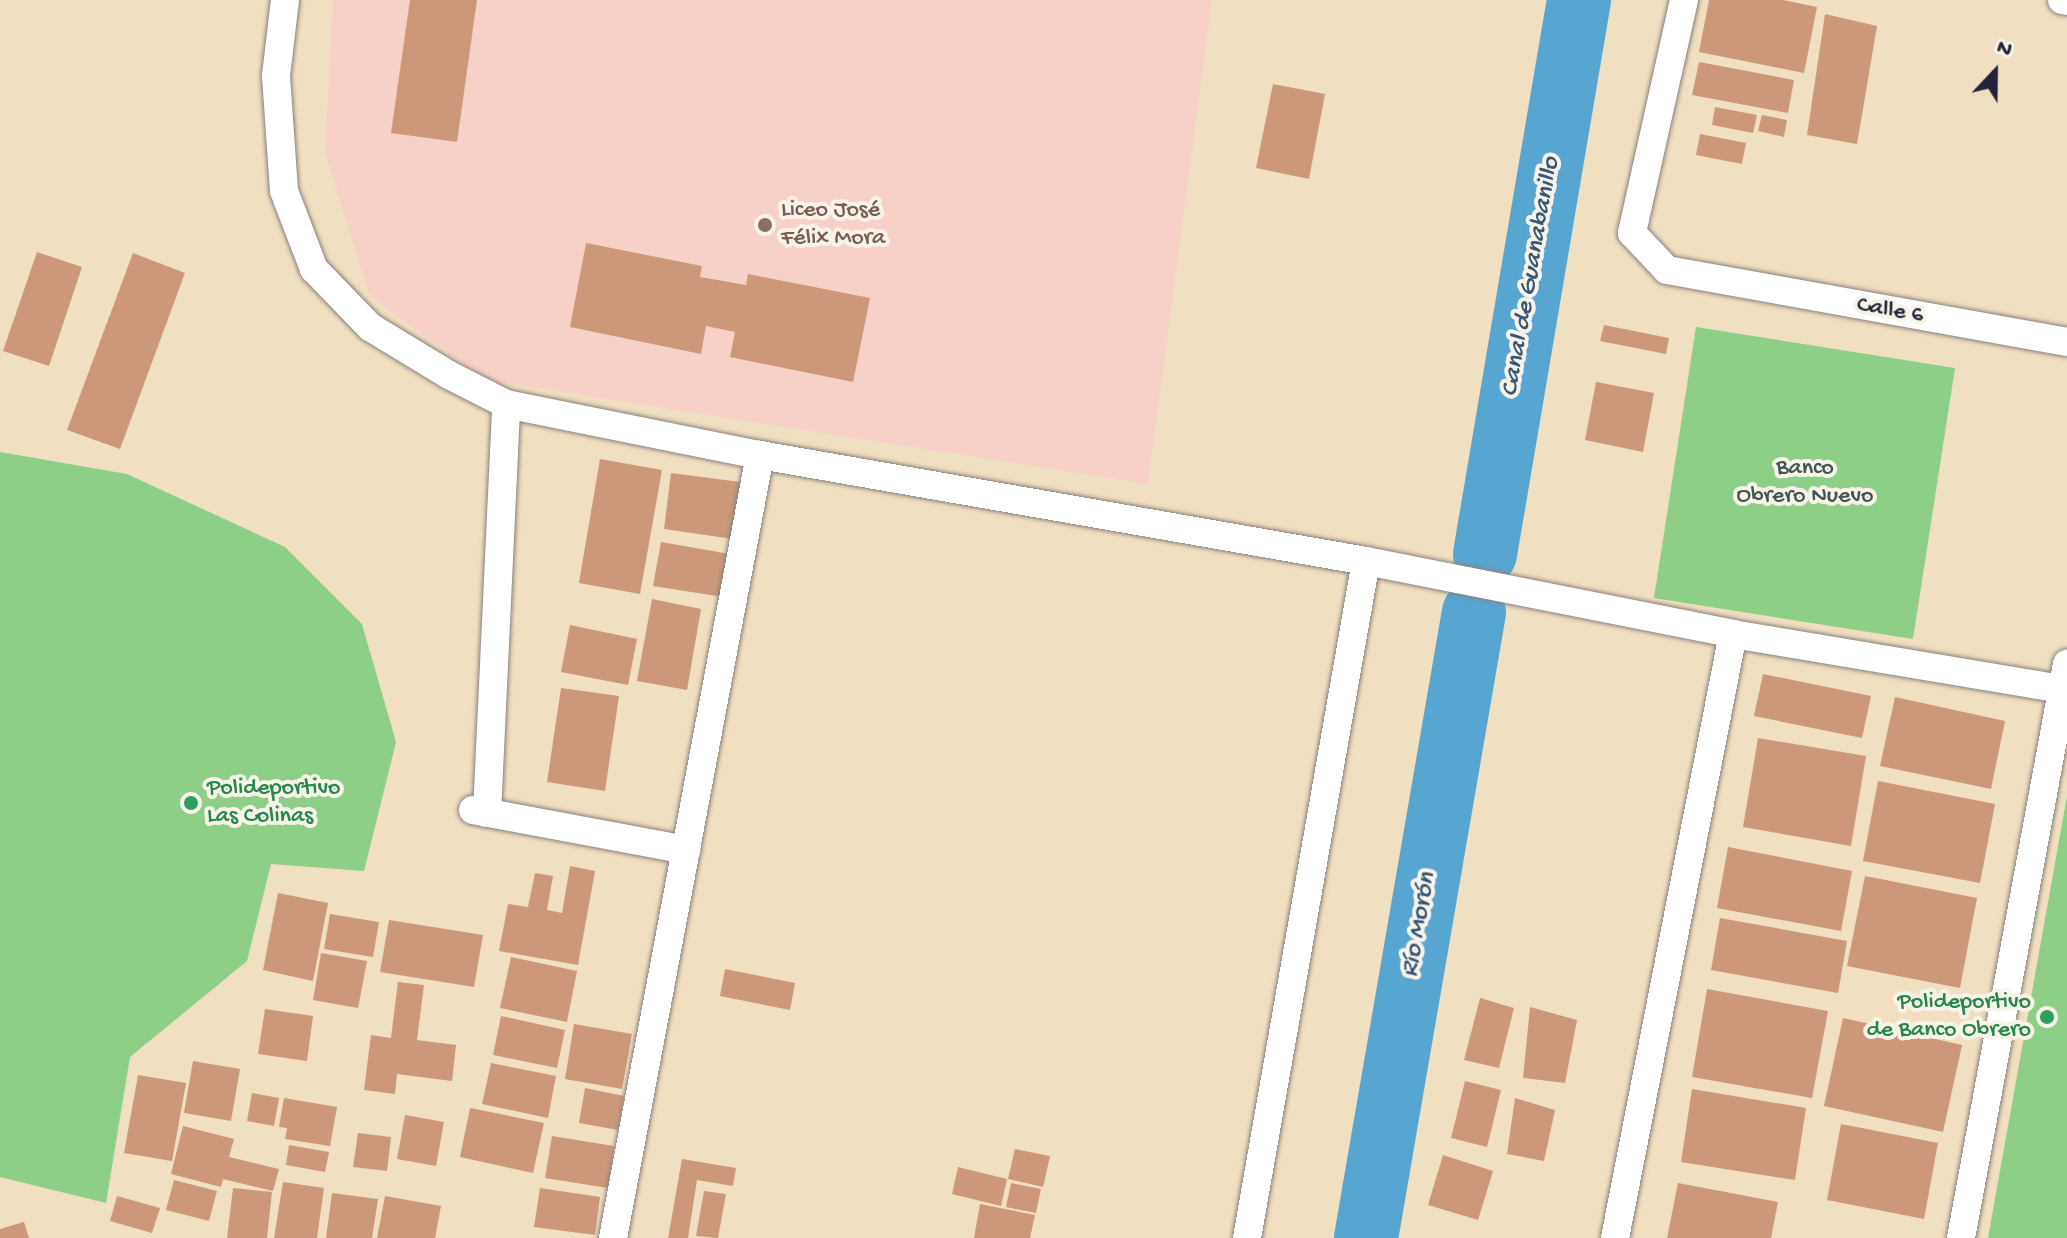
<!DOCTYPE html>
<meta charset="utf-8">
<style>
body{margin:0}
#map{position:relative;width:2067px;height:1238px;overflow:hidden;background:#f1dfc1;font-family:"Gochi Hand",sans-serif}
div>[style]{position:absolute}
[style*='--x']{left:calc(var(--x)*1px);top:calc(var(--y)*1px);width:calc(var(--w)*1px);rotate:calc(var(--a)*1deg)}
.built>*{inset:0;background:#f7d1c7}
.green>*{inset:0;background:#8dcf87}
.river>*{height:64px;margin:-32px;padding:0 32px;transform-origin:32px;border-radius:32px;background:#57a6d1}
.building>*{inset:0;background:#cc9879}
.roads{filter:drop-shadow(0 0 2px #8a807e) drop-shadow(0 0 2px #8a807e)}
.street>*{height:28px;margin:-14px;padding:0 14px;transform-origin:14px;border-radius:14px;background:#fff}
.dots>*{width:22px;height:22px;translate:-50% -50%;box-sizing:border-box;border:4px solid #f7f3e8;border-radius:50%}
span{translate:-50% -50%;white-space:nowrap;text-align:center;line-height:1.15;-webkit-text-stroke:8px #f7f3e8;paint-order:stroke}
.education-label{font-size:24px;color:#785e54}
.left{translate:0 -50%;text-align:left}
.street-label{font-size:24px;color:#22223b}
.park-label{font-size:24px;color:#425652}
.leisure-label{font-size:24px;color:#27864d}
.right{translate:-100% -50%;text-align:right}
.water-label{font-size:26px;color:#375777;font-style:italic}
.north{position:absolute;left:1955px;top:32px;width:80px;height:80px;-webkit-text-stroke:6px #f7f3e8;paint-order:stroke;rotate:22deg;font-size:22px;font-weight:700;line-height:32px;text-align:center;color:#22223b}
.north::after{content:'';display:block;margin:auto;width:28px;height:36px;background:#22223b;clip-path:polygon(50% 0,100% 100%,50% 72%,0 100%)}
</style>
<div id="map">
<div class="built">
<i style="clip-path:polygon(333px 0,1212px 0,1148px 484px,485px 380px,370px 296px,325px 153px)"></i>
</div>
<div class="green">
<i style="clip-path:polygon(1696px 327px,1955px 368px,1913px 639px,1654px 598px)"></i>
<i style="clip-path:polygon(0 452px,127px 474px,285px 547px,362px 624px,396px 742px,364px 871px,271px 864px,247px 961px,130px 1057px,106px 1203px,0 1177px)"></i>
<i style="clip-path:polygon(2067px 796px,2067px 1238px,1988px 1238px)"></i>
</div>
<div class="river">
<i style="--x:1485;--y:554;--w:562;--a:-80.37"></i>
<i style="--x:1366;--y:1238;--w:635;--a:-80.21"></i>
</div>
<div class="building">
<i style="clip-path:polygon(410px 0,477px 0,457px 142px,391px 133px)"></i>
<i style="clip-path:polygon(1709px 0,1783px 0,1817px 7px,1804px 73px,1699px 52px)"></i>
<i style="clip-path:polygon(1825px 14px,1877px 26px,1857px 144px,1807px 135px)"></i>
<i style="clip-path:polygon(1699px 62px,1794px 80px,1788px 113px,1692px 95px)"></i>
<i style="clip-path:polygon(1273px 84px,1325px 94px,1309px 179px,1256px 168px)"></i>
<i style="clip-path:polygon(1715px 107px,1757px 115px,1753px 133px,1712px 125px)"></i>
<i style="clip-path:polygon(1762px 115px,1787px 120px,1784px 137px,1758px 131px)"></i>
<i style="clip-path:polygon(1700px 134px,1746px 143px,1742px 164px,1696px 155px)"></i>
<i style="clip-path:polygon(586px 243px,702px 266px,700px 277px,746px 285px,748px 274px,870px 298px,853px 382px,730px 357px,735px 332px,706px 326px,701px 354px,570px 327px)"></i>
<i style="clip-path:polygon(37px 252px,82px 267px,49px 366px,3px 351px)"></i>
<i style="clip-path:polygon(133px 253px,185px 273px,120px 449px,67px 430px)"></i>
<i style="clip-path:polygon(1604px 325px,1669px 338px,1666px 354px,1600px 341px)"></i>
<i style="clip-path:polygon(1596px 382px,1654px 393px,1643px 452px,1585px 440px)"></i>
<i style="clip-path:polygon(600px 459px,662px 470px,640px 594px,579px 583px)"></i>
<i style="clip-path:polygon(671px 473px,741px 482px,733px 539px,664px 529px)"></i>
<i style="clip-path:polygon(661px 542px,730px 554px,723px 597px,653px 586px)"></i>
<i style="clip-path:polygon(652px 599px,701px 609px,687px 690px,637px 681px)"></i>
<i style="clip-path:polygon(570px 625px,637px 639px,628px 685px,561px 672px)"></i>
<i style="clip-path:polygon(1763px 674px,1871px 696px,1862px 738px,1754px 716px)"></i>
<i style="clip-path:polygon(561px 688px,619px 696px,605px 791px,547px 782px)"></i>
<i style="clip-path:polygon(1895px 697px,2005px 721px,1991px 789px,1880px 766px)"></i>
<i style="clip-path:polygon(1758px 738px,1866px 756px,1851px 846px,1743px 827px)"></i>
<i style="clip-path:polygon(1878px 781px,1995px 804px,1980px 883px,1863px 861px)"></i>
<i style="clip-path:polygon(1728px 847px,1852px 871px,1841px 931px,1717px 908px)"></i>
<i style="clip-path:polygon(570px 866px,595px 871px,578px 965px,499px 951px,508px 904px,528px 907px,535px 873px,553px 876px,547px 910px,562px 913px)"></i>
<i style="clip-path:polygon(1865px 876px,1977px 898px,1960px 988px,1847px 966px)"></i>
<i style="clip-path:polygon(278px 893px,328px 903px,313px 981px,263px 970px)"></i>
<i style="clip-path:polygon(330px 914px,379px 922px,373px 957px,324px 949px)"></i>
<i style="clip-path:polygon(1720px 918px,1847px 941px,1838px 993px,1711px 970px)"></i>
<i style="clip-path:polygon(389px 920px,483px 935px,474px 987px,380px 972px)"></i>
<i style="clip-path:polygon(321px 953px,367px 961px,358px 1008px,313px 1000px)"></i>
<i style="clip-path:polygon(511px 957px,577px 971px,567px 1022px,500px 1008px)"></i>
<i style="clip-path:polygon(725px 969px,795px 983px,790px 1010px,720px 996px)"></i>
<i style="clip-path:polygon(398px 982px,424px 985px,417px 1040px,456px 1045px,452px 1081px,397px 1074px,395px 1094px,364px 1090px,371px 1035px,391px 1038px)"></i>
<i style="clip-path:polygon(1707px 989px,1828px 1011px,1812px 1098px,1692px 1077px)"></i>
<i style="clip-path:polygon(1480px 998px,1514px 1008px,1499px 1068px,1464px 1060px)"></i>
<i style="clip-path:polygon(1530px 1007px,1577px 1020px,1565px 1083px,1523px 1078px)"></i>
<i style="clip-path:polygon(265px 1009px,313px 1016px,307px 1061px,258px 1054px)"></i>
<i style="clip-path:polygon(501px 1016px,565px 1030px,557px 1068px,493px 1055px)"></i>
<i style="clip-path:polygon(1843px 1018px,1962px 1045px,1943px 1132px,1824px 1106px)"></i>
<i style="clip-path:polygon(574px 1024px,632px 1034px,622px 1089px,565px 1079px)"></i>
<i style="clip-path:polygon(193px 1061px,240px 1069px,231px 1121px,184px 1113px)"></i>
<i style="clip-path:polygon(491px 1063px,556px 1076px,548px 1118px,482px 1104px)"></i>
<i style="clip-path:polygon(138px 1075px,186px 1083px,172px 1161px,124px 1153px)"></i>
<i style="clip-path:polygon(1465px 1081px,1501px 1090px,1487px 1147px,1451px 1138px)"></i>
<i style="clip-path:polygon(585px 1088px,624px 1096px,618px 1130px,579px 1123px)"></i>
<i style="clip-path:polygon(1692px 1089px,1806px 1108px,1795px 1180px,1681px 1162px)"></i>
<i style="clip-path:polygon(252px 1093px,279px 1098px,274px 1126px,247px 1121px)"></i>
<i style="clip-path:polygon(284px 1098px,337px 1107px,330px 1146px,285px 1139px,287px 1128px,279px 1127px)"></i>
<i style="clip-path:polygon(1515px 1098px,1555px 1110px,1544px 1161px,1507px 1154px)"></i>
<i style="clip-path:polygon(470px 1108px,544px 1123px,533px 1173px,460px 1157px)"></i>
<i style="clip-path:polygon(405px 1115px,444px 1122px,436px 1166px,397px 1159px)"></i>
<i style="clip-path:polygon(1841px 1124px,1938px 1143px,1924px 1219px,1827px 1200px)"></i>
<i style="clip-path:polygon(183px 1126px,234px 1139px,229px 1157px,279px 1169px,273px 1191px,223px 1179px,221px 1187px,171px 1174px)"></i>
<i style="clip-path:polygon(358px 1133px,391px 1137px,387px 1171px,353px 1167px)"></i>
<i style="clip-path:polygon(552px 1136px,614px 1146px,608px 1188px,545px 1178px)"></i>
<i style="clip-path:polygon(289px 1145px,329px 1152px,325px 1172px,286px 1165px)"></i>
<i style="clip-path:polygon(1015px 1149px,1050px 1156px,1043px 1187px,1008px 1179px)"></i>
<i style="clip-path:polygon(1443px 1155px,1493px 1171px,1478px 1220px,1428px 1205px)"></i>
<i style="clip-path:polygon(682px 1159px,736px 1168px,733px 1186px,697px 1180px,688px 1238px,668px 1238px)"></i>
<i style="clip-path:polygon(958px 1167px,1007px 1179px,1001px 1206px,952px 1194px)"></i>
<i style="clip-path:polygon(174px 1180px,217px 1191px,209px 1221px,166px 1210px)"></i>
<i style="clip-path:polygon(283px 1182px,324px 1188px,317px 1238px,274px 1238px)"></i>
<i style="clip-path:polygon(1011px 1183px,1041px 1189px,1036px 1213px,1006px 1207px)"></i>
<i style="clip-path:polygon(1678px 1183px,1778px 1202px,1771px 1238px,1667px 1238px)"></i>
<i style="clip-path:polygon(233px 1188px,272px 1192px,267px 1238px,227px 1238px)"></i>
<i style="clip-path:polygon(540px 1188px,600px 1197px,595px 1235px,534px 1227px)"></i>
<i style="clip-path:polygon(704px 1191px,726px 1194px,718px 1238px,696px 1236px)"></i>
<i style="clip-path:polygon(332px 1193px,378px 1199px,372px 1238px,326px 1238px)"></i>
<i style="clip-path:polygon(117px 1196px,160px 1208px,152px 1233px,110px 1221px)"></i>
<i style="clip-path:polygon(385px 1196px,441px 1206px,435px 1238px,377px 1238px)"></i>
<i style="clip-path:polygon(980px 1204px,1035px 1215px,1030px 1238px,974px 1238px)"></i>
<i style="clip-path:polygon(24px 1222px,29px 1238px,0 1238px,0 1229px)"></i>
</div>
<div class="roads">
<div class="street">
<i style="--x:285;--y:0;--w:77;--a:96.8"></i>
<i style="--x:276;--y:76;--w:115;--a:86"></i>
<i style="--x:284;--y:191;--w:84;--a:69"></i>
<i style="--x:314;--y:269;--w:81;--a:46"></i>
<i style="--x:370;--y:327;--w:92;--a:31.3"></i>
<i style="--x:449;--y:375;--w:64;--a:27"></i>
<i style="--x:506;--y:404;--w:259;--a:11.4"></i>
<i style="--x:760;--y:455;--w:615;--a:9.92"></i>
<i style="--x:1366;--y:561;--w:374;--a:11.2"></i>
<i style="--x:1733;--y:634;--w:339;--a:9.5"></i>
<i style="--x:1684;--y:0;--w:239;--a:102.6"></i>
<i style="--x:1632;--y:233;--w:51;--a:46.6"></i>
<i style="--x:1667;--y:270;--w:406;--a:10.2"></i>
<i style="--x:2062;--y:0;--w:5;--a:11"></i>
<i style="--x:473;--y:810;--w:217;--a:10.6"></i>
<i style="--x:487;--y:813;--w:409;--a:-87.3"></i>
<i style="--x:613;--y:1238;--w:797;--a:-79.37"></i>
<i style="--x:1247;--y:1238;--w:687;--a:-80.03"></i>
<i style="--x:1615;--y:1238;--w:615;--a:-78.95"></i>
<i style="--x:1961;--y:1238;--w:584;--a:-79.54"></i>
</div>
</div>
<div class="dots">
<i style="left:765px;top:225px;background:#8d6e63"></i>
<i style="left:191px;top:803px;background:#2e9e5b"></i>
<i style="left:2047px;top:1017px;background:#2e9e5b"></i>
</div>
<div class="education-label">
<span class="left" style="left:781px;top:225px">Liceo José<br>Félix Mora</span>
</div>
<div class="street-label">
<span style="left:1890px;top:311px;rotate:10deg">Calle 6</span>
</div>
<div class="park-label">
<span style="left:1805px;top:483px">Banco<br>Obrero Nuevo</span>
</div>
<div class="leisure-label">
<span class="left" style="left:207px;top:803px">Polideportivo<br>Las Colinas</span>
<span class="right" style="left:2031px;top:1017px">Polideportivo<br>de Banco Obrero</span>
</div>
<div class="water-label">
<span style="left:1532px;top:277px;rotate:-80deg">Canal de Guanabanillo</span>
<span style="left:1420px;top:925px;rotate:-80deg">Río Morón</span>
</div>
<div class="north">N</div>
</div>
